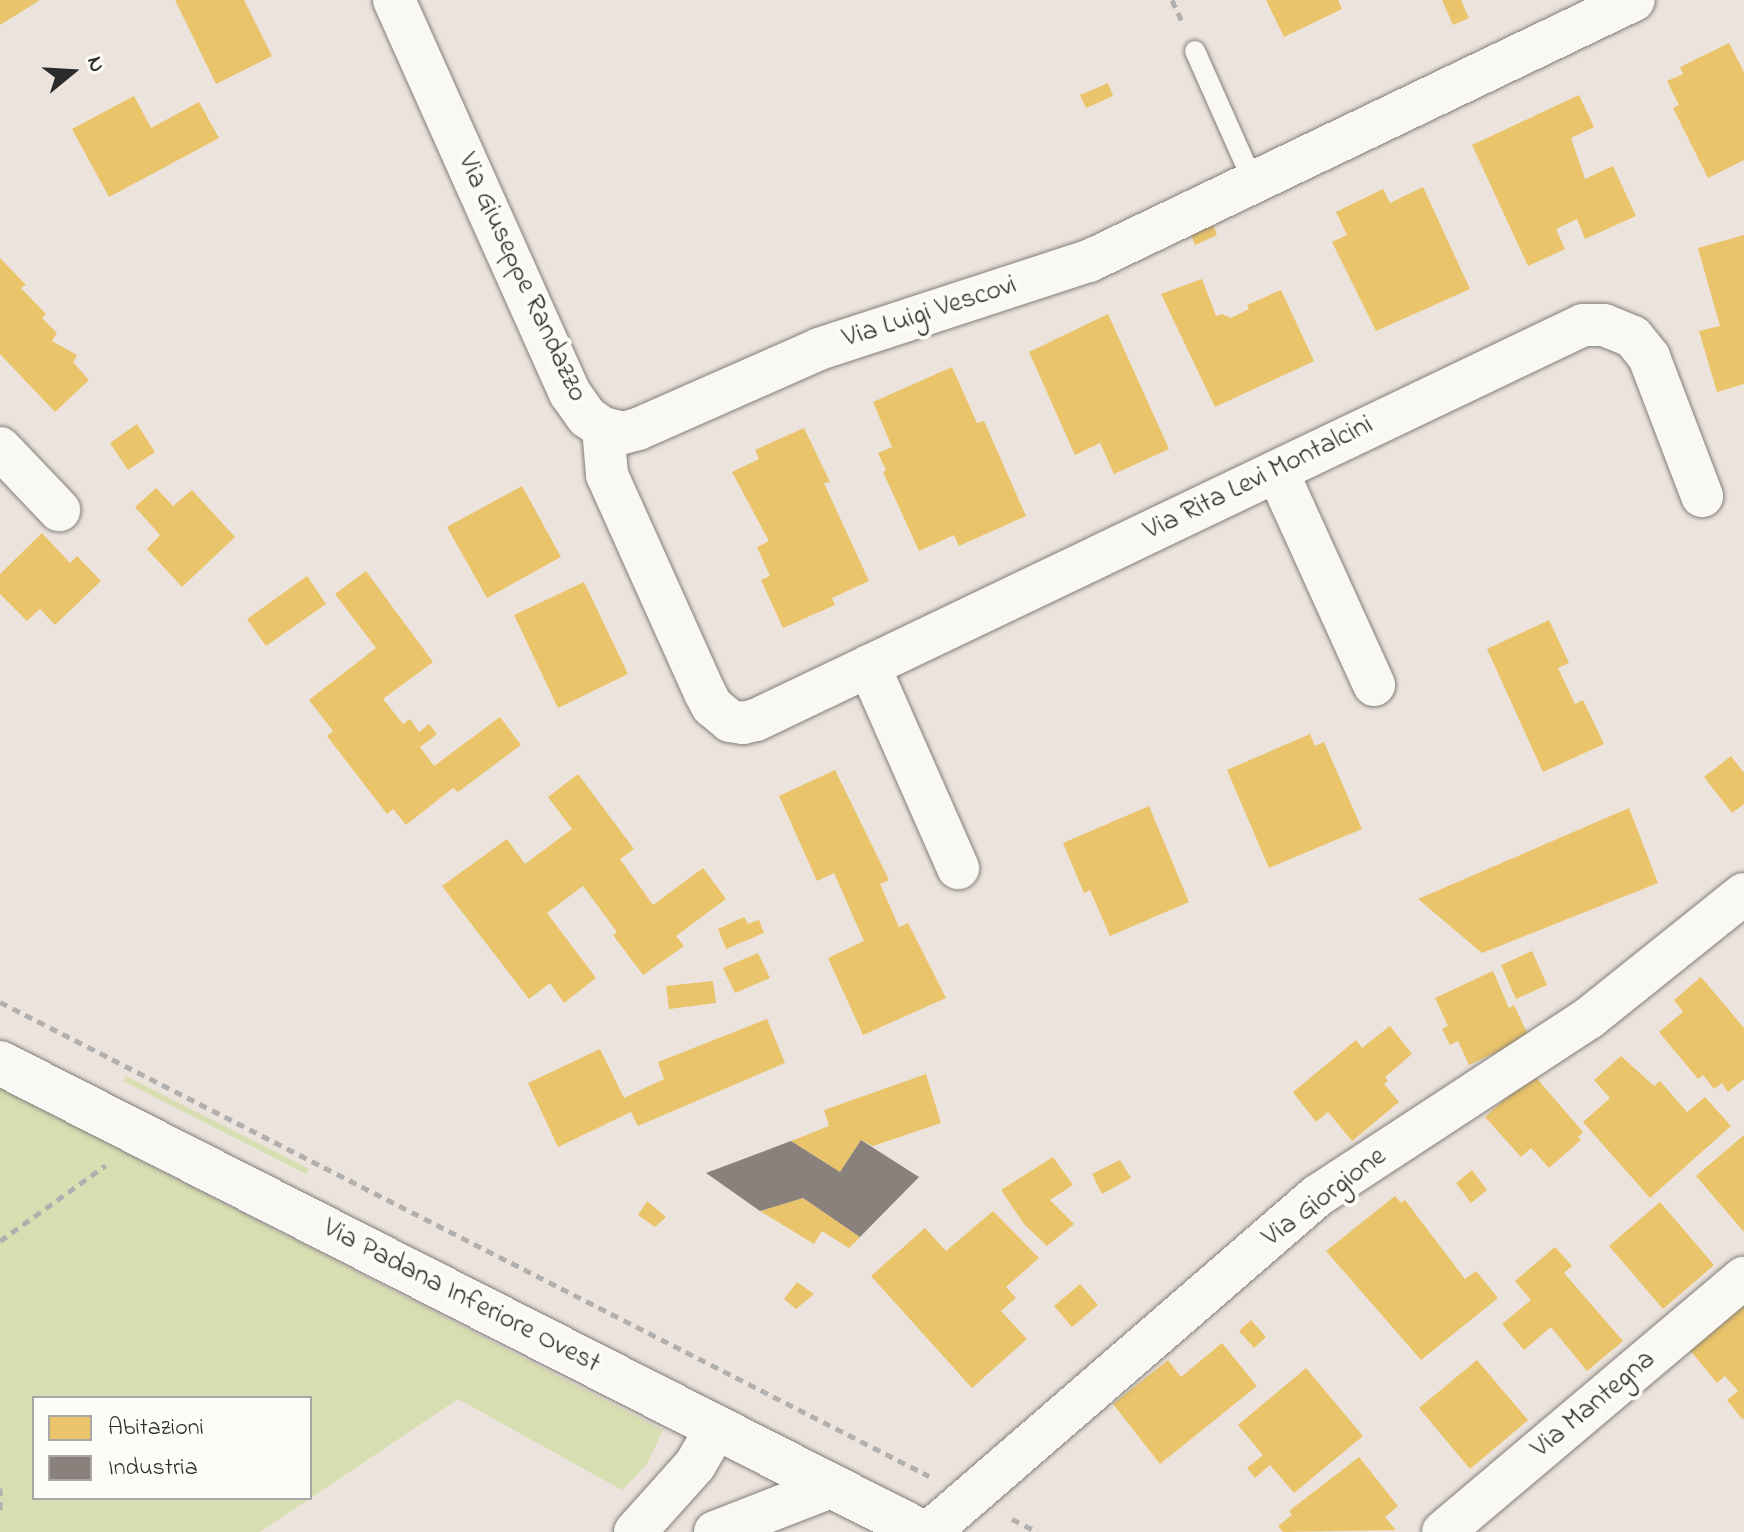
<!DOCTYPE html>
<style>
body{margin:0}
#map{position:relative;width:1744px;height:1532px;overflow:hidden;background:#ece4dc;font-family:"Indie Flower",sans-serif}
div>[style]{position:absolute}
[style*='--x']{left:calc(var(--x)*1px);top:calc(var(--y)*1px);width:calc(var(--w)*1px);rotate:calc(var(--a)*1deg)}
.green>*{inset:0;background:#d7deb2}
.homes>*{inset:0;background:#e9c46a}
.industry>*{inset:0;background:#8a817c}
.path>*{height:5px;margin-top:-2.5px;transform-origin:0;background:repeating-linear-gradient(90deg,#b2b0ae 0 8px,transparent 0 14px)}
.roads{filter:drop-shadow(0 0 2px #827e7b) drop-shadow(0 0 2px #827e7b)}
.lane>*{height:20px;margin:-10px;padding:0 10px;transform-origin:10px;border-radius:10px;background:#f9f8f5}
.street>*{height:42px;margin:-21px;padding:0 21px;transform-origin:21px;border-radius:21px;background:#f9f8f5}
.secondary>*{height:44px;margin:-22px;padding:0 22px;transform-origin:22px;border-radius:22px;background:#f9f8f5}
span{translate:-50% -50%;white-space:nowrap;text-align:center;line-height:1.15;-webkit-text-stroke:8px #fdfcf7;paint-order:stroke}
.street-label{font-size:28px;color:#2b2b2b}
.legend{position:absolute;left:32px;top:1396px;width:280px;height:104px;box-sizing:border-box;background:#fdfcf7;border:2px solid #a9a8a5;margin:0;padding:10px 14px;list-style:none;font-size:24px;color:#2b2b2b}
.legend li{display:flex;align-items:center;gap:16px;height:40px}
.legend b{width:40px;border:2px solid #a9a8a5}
.north{position:absolute;left:32px;top:32px;width:80px;height:80px;-webkit-text-stroke:6px #fdfcf7;paint-order:stroke;rotate:72deg;font-size:22px;font-weight:700;line-height:32px;text-align:center;color:#2b2b2b}
.north::after{content:'';display:block;margin:auto;width:28px;height:36px;background:#2b2b2b;clip-path:polygon(50% 0,100% 100%,50% 72%,0 100%)}
</style>
<div id="map">
<div class="green">
<i style="clip-path:polygon(126px 1076px,309px 1169px,306px 1174px,123px 1081px)"></i>
<i style="clip-path:polygon(evenodd,0 1088px,663px 1430px,647px 1464px,622px 1490px,458px 1399px,260px 1532px,0 1532px,0 1088px,34px 1398px,310px 1398px,310px 1498px,34px 1498px,34px 1398px)"></i>
</div>
<div class="homes">
<i style="clip-path:polygon(0 0,40px 0,0 25px)"></i>
<i style="clip-path:polygon(175px 0,244px 0,272px 56px,216px 84px)"></i>
<i style="clip-path:polygon(1266px 0,1338px 0,1342px 9px,1284px 37px)"></i>
<i style="clip-path:polygon(1442px 0,1461px 0,1469px 18px,1453px 25px)"></i>
<i style="clip-path:polygon(1729px 43px,1744px 72px,1744px 160px,1708px 178px,1673px 108px,1679px 105px,1667px 81px,1683px 74px,1680px 67px)"></i>
<i style="clip-path:polygon(1108px 83px,1113px 96px,1086px 108px,1080px 95px)"></i>
<i style="clip-path:polygon(1579px 95px,1594px 127px,1571px 138px,1585px 179px,1613px 166px,1636px 216px,1585px 239px,1577px 219px,1556px 229px,1565px 249px,1528px 266px,1472px 145px)"></i>
<i style="clip-path:polygon(134px 96px,151px 128px,199px 102px,219px 138px,109px 197px,72px 129px)"></i>
<i style="clip-path:polygon(1423px 187px,1470px 289px,1376px 331px,1332px 242px,1347px 235px,1336px 212px,1383px 189px,1390px 203px)"></i>
<i style="clip-path:polygon(1212px 222px,1217px 235px,1195px 245px,1190px 232px)"></i>
<i style="clip-path:polygon(1744px 235px,1744px 384px,1717px 392px,1699px 331px,1720px 326px,1698px 248px)"></i>
<i style="clip-path:polygon(0 258px,26px 285px,21px 288px,46px 314px,42px 318px,57px 333px,52px 341px,77px 355px,73px 362px,89px 380px,55px 412px,0 354px)"></i>
<i style="clip-path:polygon(1202px 279px,1216px 316px,1222px 314px,1231px 318px,1249px 309px,1247px 305px,1281px 290px,1314px 361px,1215px 407px,1161px 294px)"></i>
<i style="clip-path:polygon(1108px 314px,1169px 449px,1114px 474px,1100px 443px,1075px 455px,1029px 352px)"></i>
<i style="clip-path:polygon(952px 367px,977px 423px,984px 421px,1026px 516px,959px 546px,954px 535px,919px 551px,883px 472px,886px 470px,878px 453px,892px 447px,873px 402px)"></i>
<i style="clip-path:polygon(137px 424px,155px 452px,128px 470px,110px 443px)"></i>
<i style="clip-path:polygon(804px 428px,830px 482px,824px 483px,869px 581px,832px 598px,835px 605px,783px 628px,761px 580px,770px 576px,757px 547px,769px 541px,732px 472px,759px 459px,755px 450px)"></i>
<i style="clip-path:polygon(522px 486px,561px 557px,487px 598px,447px 527px)"></i>
<i style="clip-path:polygon(156px 488px,173px 506px,192px 490px,235px 537px,182px 587px,147px 549px,160px 535px,135px 507px)"></i>
<i style="clip-path:polygon(42px 533px,70px 563px,77px 556px,101px 581px,55px 625px,40px 609px,27px 621px,0 594px,0 574px)"></i>
<i style="clip-path:polygon(366px 571px,433px 662px,383px 699px,403px 724px,410px 719px,419px 732px,429px 724px,437px 734px,420px 747px,434px 766px,500px 717px,521px 745px,458px 792px,453px 788px,406px 825px,393px 809px,387px 814px,327px 736px,333px 731px,309px 700px,376px 648px,335px 594px)"></i>
<i style="clip-path:polygon(307px 576px,326px 604px,266px 646px,247px 619px)"></i>
<i style="clip-path:polygon(584px 582px,628px 674px,558px 708px,514px 615px)"></i>
<i style="clip-path:polygon(1549px 620px,1569px 663px,1558px 668px,1575px 704px,1583px 700px,1604px 744px,1543px 772px,1487px 649px)"></i>
<i style="clip-path:polygon(1310px 734px,1315px 746px,1324px 742px,1362px 829px,1269px 868px,1227px 770px)"></i>
<i style="clip-path:polygon(1731px 756px,1744px 773px,1744px 804px,1732px 813px,1704px 777px)"></i>
<i style="clip-path:polygon(835px 770px,889px 880px,880px 884px,899px 927px,908px 923px,946px 998px,863px 1035px,828px 958px,864px 941px,834px 873px,817px 881px,779px 796px)"></i>
<i style="clip-path:polygon(578px 774px,634px 849px,620px 859px,653px 905px,703px 868px,726px 899px,676px 936px,684px 946px,643px 975px,613px 935px,617px 932px,583px 886px,547px 913px,596px 978px,564px 1003px,550px 983px,529px 999px,442px 886px,507px 839px,525px 864px,572px 829px,548px 797px)"></i>
<i style="clip-path:polygon(1149px 806px,1189px 902px,1110px 936px,1090px 890px,1084px 893px,1063px 843px)"></i>
<i style="clip-path:polygon(1629px 808px,1658px 883px,1482px 953px,1418px 899px)"></i>
<i style="clip-path:polygon(744px 917px,748px 924px,759px 920px,764px 933px,726px 949px,718px 929px)"></i>
<i style="clip-path:polygon(1532px 951px,1547px 985px,1516px 999px,1501px 965px)"></i>
<i style="clip-path:polygon(758px 953px,770px 978px,735px 993px,723px 968px)"></i>
<i style="clip-path:polygon(1493px 971px,1509px 1008px,1514px 1005px,1529px 1037px,1469px 1065px,1458px 1041px,1450px 1045px,1442px 1029px,1448px 1026px,1435px 998px)"></i>
<i style="clip-path:polygon(1701px 977px,1744px 1028px,1744px 1079px,1728px 1092px,1722px 1083px,1714px 1089px,1703px 1075px,1698px 1079px,1659px 1032px,1683px 1012px,1674px 1000px)"></i>
<i style="clip-path:polygon(713px 981px,716px 1003px,669px 1009px,666px 986px)"></i>
<i style="clip-path:polygon(767px 1019px,785px 1063px,638px 1126px,631px 1112px,558px 1147px,528px 1083px,600px 1049px,624px 1098px,664px 1079px,658px 1062px)"></i>
<i style="clip-path:polygon(1390px 1026px,1412px 1054px,1385px 1077px,1388px 1081px,1384px 1084px,1399px 1102px,1352px 1141px,1328px 1112px,1316px 1122px,1293px 1092px,1356px 1040px,1362px 1048px)"></i>
<i style="clip-path:polygon(1621px 1056px,1654px 1086px,1660px 1081px,1687px 1112px,1705px 1097px,1731px 1126px,1650px 1198px,1583px 1122px,1610px 1098px,1594px 1080px)"></i>
<i style="clip-path:polygon(926px 1074px,941px 1123px,873px 1146px,861px 1140px,840px 1172px,791px 1141px,829px 1126px,824px 1110px)"></i>
<i style="clip-path:polygon(1533px 1074px,1583px 1132px,1578px 1137px,1581px 1140px,1549px 1168px,1531px 1148px,1521px 1157px,1485px 1117px)"></i>
<i style="clip-path:polygon(1744px 1135px,1744px 1232px,1696px 1176px)"></i>
<i style="clip-path:polygon(1053px 1157px,1073px 1185px,1050px 1200px,1074px 1224px,1047px 1246px,1024px 1224px,1001px 1190px)"></i>
<i style="clip-path:polygon(1120px 1160px,1131px 1178px,1102px 1194px,1092px 1174px)"></i>
<i style="clip-path:polygon(1472px 1170px,1487px 1190px,1471px 1203px,1456px 1183px)"></i>
<i style="clip-path:polygon(1395px 1196px,1401px 1203px,1405px 1200px,1465px 1279px,1476px 1271px,1498px 1298px,1421px 1360px,1326px 1251px)"></i>
<i style="clip-path:polygon(803px 1198px,860px 1237px,849px 1248px,822px 1231px,814px 1244px,760px 1211px)"></i>
<i style="clip-path:polygon(647px 1201px,666px 1217px,655px 1227px,638px 1215px)"></i>
<i style="clip-path:polygon(1660px 1202px,1714px 1265px,1663px 1309px,1609px 1246px)"></i>
<i style="clip-path:polygon(993px 1211px,1039px 1258px,1006px 1287px,1016px 1298px,1001px 1311px,1027px 1339px,972px 1388px,871px 1276px,925px 1228px,946px 1251px)"></i>
<i style="clip-path:polygon(1555px 1247px,1572px 1266px,1564px 1273px,1623px 1341px,1587px 1371px,1551px 1327px,1524px 1350px,1502px 1324px,1531px 1300px,1515px 1281px)"></i>
<i style="clip-path:polygon(797px 1282px,814px 1294px,796px 1309px,784px 1299px)"></i>
<i style="clip-path:polygon(1080px 1284px,1098px 1305px,1072px 1327px,1054px 1306px)"></i>
<i style="clip-path:polygon(1744px 1304px,1744px 1418px,1742px 1419px,1727px 1400px,1738px 1391px,1725px 1376px,1717px 1383px,1689px 1349px)"></i>
<i style="clip-path:polygon(1251px 1320px,1266px 1337px,1254px 1348px,1239px 1331px)"></i>
<i style="clip-path:polygon(1222px 1343px,1257px 1386px,1160px 1464px,1113px 1404px,1168px 1360px,1181px 1377px)"></i>
<i style="clip-path:polygon(1477px 1360px,1528px 1420px,1470px 1469px,1419px 1408px)"></i>
<i style="clip-path:polygon(1306px 1368px,1363px 1436px,1294px 1493px,1270px 1465px,1255px 1478px,1247px 1468px,1263px 1455px,1238px 1425px)"></i>
<i style="clip-path:polygon(1359px 1457px,1398px 1506px,1385px 1517px,1396px 1530px,1283px 1532px,1278px 1526px,1292px 1515px,1289px 1511px)"></i>
</div>
<div class="industry">
<i style="clip-path:polygon(861px 1140px,919px 1177px,860px 1237px,803px 1198px,760px 1211px,706px 1173px,791px 1141px,840px 1172px)"></i>
</div>
<div class="path">
<i style="--x:1172;--y:0;--w:23;--a:65"></i>
<i style="--x:0;--y:1002;--w:1043;--a:27.03"></i>
<i style="--x:0;--y:1241;--w:130;--a:-35.6"></i>
<i style="--x:0;--y:1488;--w:23;--a:90"></i>
<i style="--x:1012;--y:1519;--w:28;--a:27"></i>
</div>
<div class="roads">
<div class="lane">
<i style="--x:1195;--y:51;--w:142;--a:66"></i>
</div>
<div class="street">
<i style="--x:394;--y:0;--w:431;--a:65.9"></i>
<i style="--x:570;--y:393;--w:29;--a:55"></i>
<i style="--x:587;--y:417;--w:19;--a:35"></i>
<i style="--x:603;--y:428;--w:47;--a:85.1"></i>
<i style="--x:607;--y:475;--w:239;--a:65.8"></i>
<i style="--x:705;--y:693;--w:15;--a:62"></i>
<i style="--x:712;--y:706;--w:23;--a:40"></i>
<i style="--x:730;--y:721;--w:13;--a:9"></i>
<i style="--x:743;--y:723;--w:13;--a:-13"></i>
<i style="--x:756;--y:720;--w:916;--a:-25.53"></i>
<i style="--x:1583;--y:325;--w:21;--a:0"></i>
<i style="--x:1604;--y:325;--w:31;--a:22"></i>
<i style="--x:1633;--y:337;--w:26;--a:51"></i>
<i style="--x:1649;--y:357;--w:149;--a:69.1"></i>
<i style="--x:603;--y:428;--w:21;--a:14"></i>
<i style="--x:623;--y:433;--w:16;--a:-15"></i>
<i style="--x:638;--y:429;--w:198;--a:-23.8"></i>
<i style="--x:819;--y:349;--w:284;--a:-18.1"></i>
<i style="--x:1089;--y:261;--w:604;--a:-25.59"></i>
<i style="--x:0;--y:448;--w:86;--a:46.4"></i>
<i style="--x:1277;--y:471;--w:235;--a:65.6"></i>
<i style="--x:869;--y:666;--w:221;--a:66.2"></i>
<i style="--x:635;--y:1532;--w:90;--a:-48.2"></i>
<i style="--x:695;--y:1465;--w:44;--a:-59.9"></i>
<i style="--x:715;--y:1532;--w:127;--a:-21.3"></i>
<i style="--x:929;--y:1532;--w:513;--a:-40.89"></i>
<i style="--x:1317;--y:1196;--w:325;--a:-33.2"></i>
<i style="--x:1589;--y:1018;--w:198;--a:-38.7"></i>
<i style="--x:1443;--y:1532;--w:394;--a:-40.2"></i>
</div>
<div class="secondary">
<i style="--x:0;--y:1063;--w:1034;--a:26.96"></i>
</div>
</div>
<div class="street-label">
<span style="left:521px;top:278px;rotate:65deg">Via Giuseppe Randazzo</span>
<span style="left:930px;top:313px;rotate:-18deg">Via Luigi Vescovi</span>
<span style="left:1259px;top:479px;rotate:-26deg">Via Rita Levi Montalcini</span>
<span style="left:1325px;top:1198px;rotate:-37deg">Via Giorgione</span>
<span style="left:461px;top:1297px;rotate:27deg">Via Padana Inferiore Ovest</span>
<span style="left:1594px;top:1405px;rotate:-40deg">Via Mantegna</span>
</div>
<ul class="legend">
<li><b style="height:22px;background:#e9c46a"></b>Abitazioni</li>
<li><b style="height:22px;background:#8a817c"></b>Industria</li>
</ul>
<div class="north">N</div>
</div>
